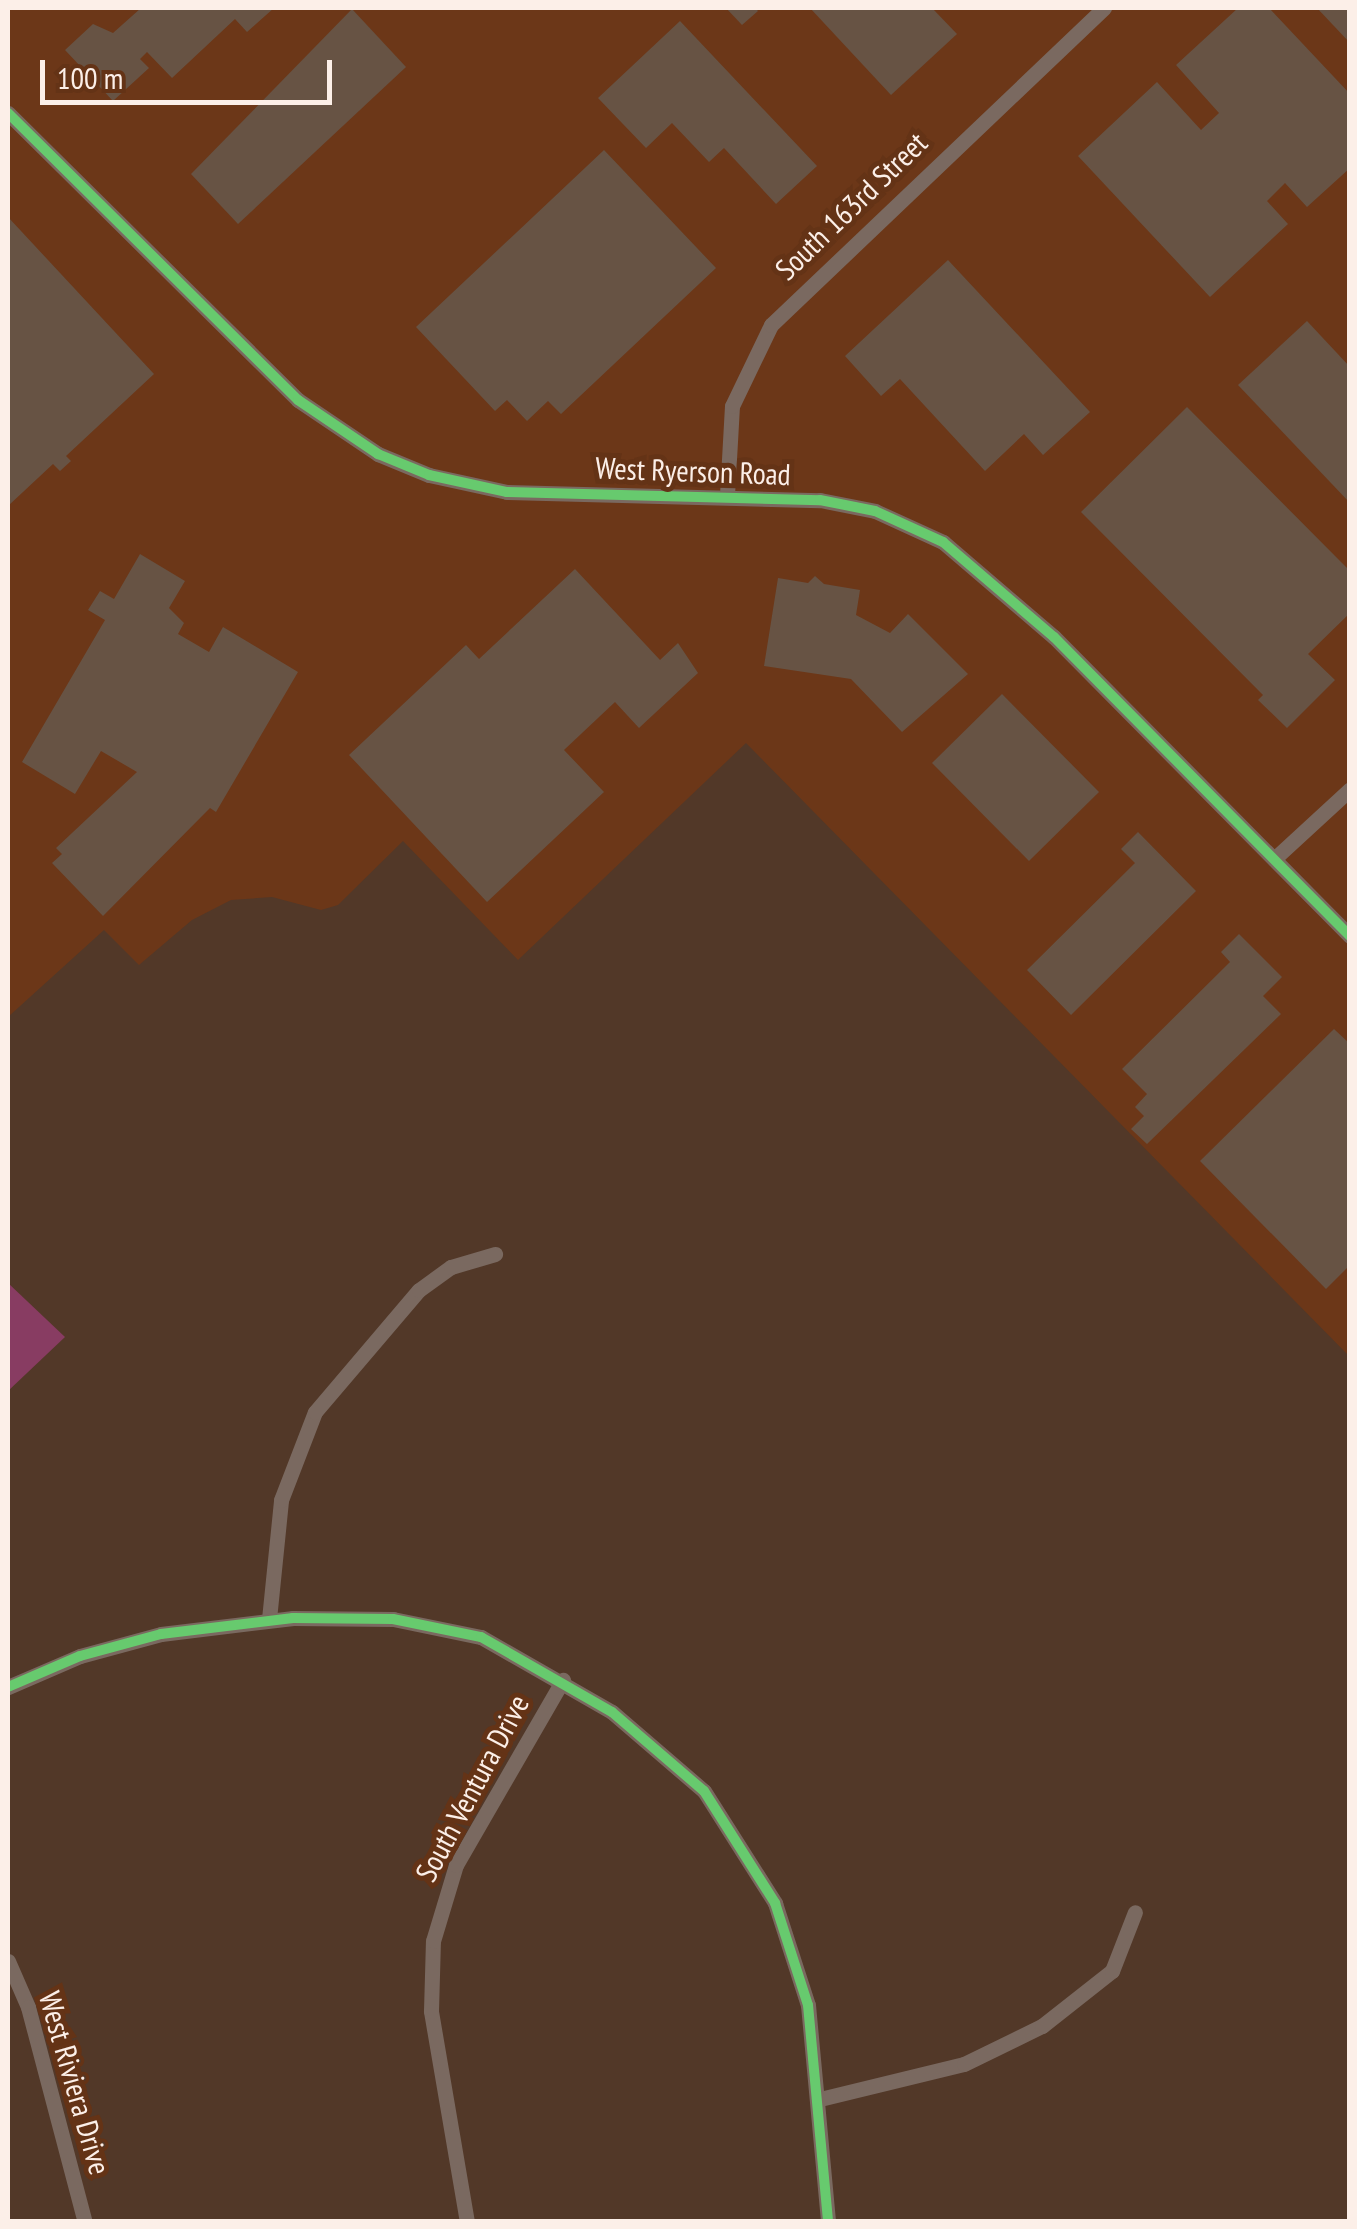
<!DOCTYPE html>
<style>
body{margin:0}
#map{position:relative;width:1357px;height:2229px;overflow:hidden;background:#523828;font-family:"PT Sans Narrow",sans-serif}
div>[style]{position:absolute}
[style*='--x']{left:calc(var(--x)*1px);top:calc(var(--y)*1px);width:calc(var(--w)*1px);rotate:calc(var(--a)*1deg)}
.built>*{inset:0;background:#6c3718}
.green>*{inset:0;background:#883c62}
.building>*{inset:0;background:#675344}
.street>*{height:15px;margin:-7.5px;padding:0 7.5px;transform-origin:7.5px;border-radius:7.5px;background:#7a6960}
.cycleway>*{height:10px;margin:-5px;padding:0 5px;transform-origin:5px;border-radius:5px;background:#67ca6e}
span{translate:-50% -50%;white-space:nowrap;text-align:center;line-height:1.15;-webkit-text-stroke:10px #643316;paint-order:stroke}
.street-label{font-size:30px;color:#fcefe8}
.frame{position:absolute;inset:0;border:10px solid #fcefe8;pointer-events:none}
.scale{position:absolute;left:40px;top:60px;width:292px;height:45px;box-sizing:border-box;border:5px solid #fcefe8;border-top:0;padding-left:12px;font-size:30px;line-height:35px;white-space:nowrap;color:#fcefe8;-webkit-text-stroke:8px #643316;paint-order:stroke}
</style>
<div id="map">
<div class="built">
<i style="clip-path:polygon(8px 8px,1349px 8px,1349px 1356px,746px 743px,518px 960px,403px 841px,338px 905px,321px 910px,272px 897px,231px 900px,192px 920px,139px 965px,104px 930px,8px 1017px)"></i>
</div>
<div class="green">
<i style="clip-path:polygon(8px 1283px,65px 1337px,8px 1391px)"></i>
</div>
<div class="building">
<i style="clip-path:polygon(141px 8px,274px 8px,247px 32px,235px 19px,172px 78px,147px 52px,140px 59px,149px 68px,113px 101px,65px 50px,93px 24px,113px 33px)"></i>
<i style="clip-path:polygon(726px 8px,755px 8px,758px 11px,742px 25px)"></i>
<i style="clip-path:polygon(810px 8px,932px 8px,957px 34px,891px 95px)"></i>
<i style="clip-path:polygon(1238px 8px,1269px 8px,1350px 94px,1350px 168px,1307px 207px,1285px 183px,1267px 201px,1288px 224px,1210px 297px,1078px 156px,1157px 82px,1201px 130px,1219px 113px,1176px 65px)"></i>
<i style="clip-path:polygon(1317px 8px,1350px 8px,1350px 43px)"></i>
<i style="clip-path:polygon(352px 9px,406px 67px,238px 224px,191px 174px)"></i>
<i style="clip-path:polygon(680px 21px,817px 166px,776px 204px,724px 148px,709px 162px,672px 123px,646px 148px,598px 98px)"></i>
<i style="clip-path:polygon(604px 150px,716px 268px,561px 414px,548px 401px,527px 421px,507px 400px,495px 411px,416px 327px)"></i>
<i style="clip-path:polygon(8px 217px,154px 374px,66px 456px,71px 461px,60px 471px,53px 464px,8px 506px)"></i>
<i style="clip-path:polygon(948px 260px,1090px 412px,1043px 455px,1024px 434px,985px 471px,900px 379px,881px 396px,845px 356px)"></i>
<i style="clip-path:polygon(1307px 321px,1350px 367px,1350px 503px,1238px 385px)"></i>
<i style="clip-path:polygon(1187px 407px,1350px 571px,1350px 613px,1308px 654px,1335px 680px,1287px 728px,1258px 700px,1263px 695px,1081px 512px)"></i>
<i style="clip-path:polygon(140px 554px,185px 581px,169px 608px,184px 623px,178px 634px,209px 652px,223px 627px,298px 672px,216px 812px,210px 808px,103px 916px,52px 863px,62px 854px,56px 848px,137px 772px,101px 751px,75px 794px,22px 762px,105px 620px,88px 610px,100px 591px,114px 599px)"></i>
<i style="clip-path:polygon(575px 569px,660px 660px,678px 643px,698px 673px,639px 728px,615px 702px,564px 750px,604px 792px,487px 902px,349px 755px,466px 645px,479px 659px)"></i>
<i style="clip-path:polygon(815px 576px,824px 584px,860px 590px,856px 615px,890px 633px,908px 614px,968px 674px,902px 732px,851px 679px,764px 666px,778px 578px,808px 583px)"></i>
<i style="clip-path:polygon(1002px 694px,1099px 792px,1029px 861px,932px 763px)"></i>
<i style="clip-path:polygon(1138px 832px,1196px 891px,1071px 1015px,1027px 970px,1135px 863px,1121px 849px)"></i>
<i style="clip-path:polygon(1239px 934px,1282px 977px,1263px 996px,1281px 1014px,1147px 1144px,1131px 1129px,1144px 1116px,1135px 1107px,1147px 1094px,1122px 1069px,1230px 962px,1221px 952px)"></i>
<i style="clip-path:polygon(1334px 1029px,1350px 1044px,1350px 1265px,1326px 1289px,1200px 1161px)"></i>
</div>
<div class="street">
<i style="--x:8;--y:113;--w:408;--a:44.7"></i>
<i style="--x:298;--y:400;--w:97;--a:34"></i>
<i style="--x:378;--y:454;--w:55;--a:22.4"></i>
<i style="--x:429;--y:475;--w:80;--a:12.3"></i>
<i style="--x:507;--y:492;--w:313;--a:1.5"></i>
<i style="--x:820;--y:500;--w:56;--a:11.3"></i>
<i style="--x:875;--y:511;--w:75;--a:24.5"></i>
<i style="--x:943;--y:542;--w:146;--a:40.6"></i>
<i style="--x:1054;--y:637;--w:421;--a:45.3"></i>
<i style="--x:727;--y:495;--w:89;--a:-86.8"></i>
<i style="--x:732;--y:406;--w:90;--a:-64.3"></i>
<i style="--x:771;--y:325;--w:460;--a:-43.6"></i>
<i style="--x:1274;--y:859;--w:103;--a:-42.6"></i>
<i style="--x:269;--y:1619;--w:120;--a:-84.2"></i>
<i style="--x:281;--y:1500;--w:94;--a:-68.9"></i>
<i style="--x:315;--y:1412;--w:160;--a:-49.6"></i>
<i style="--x:419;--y:1290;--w:39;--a:-36"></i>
<i style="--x:451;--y:1267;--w:46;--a:-16.5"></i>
<i style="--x:8;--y:1687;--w:78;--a:-23.3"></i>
<i style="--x:80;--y:1656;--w:84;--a:-15.2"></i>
<i style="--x:161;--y:1634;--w:133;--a:-6.9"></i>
<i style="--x:293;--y:1618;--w:100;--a:0.6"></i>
<i style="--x:393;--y:1619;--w:90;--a:11.6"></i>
<i style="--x:481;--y:1637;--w:151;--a:29.8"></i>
<i style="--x:612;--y:1712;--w:121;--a:40.7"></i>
<i style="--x:704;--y:1791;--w:133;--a:57.6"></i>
<i style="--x:775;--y:1903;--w:107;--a:72.1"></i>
<i style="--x:808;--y:2005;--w:218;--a:84.7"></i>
<i style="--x:8;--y:1961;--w:50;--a:66.5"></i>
<i style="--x:28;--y:2007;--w:222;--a:75.2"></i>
<i style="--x:820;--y:2099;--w:148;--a:-13.7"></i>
<i style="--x:964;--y:2064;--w:87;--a:-26"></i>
<i style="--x:1042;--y:2026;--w:89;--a:-38.2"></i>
<i style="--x:1112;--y:1971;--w:63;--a:-68.7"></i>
<i style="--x:467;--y:2222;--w:214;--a:-99.7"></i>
<i style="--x:431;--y:2011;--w:70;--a:-88.4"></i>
<i style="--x:433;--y:1941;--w:79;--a:-73.2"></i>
<i style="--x:456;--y:1865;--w:214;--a:-60"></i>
</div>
<div class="cycleway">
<i style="--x:8;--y:113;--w:408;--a:44.7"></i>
<i style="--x:298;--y:400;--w:97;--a:34"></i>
<i style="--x:378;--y:454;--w:55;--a:22.4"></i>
<i style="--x:429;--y:475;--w:80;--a:12.3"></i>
<i style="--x:507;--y:492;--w:313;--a:1.5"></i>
<i style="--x:820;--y:500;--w:56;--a:11.3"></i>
<i style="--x:875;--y:511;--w:75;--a:24.5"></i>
<i style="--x:943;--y:542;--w:146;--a:40.6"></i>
<i style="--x:1054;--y:637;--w:421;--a:45.3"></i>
<i style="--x:8;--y:1687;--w:78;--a:-23.3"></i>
<i style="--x:80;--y:1656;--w:84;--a:-15.2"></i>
<i style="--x:161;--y:1634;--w:133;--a:-6.9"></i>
<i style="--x:293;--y:1618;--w:100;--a:0.6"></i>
<i style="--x:393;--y:1619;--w:90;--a:11.6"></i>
<i style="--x:481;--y:1637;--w:151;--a:29.8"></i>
<i style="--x:612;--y:1712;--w:121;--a:40.7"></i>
<i style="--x:704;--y:1791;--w:133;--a:57.6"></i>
<i style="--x:775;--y:1903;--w:107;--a:72.1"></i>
<i style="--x:808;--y:2005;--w:218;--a:84.7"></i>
</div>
<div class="street-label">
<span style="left:851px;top:206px;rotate:-44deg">South 163rd Street</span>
<span style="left:693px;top:471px;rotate:2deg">West Ryerson Road</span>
<span style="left:472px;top:1788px;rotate:-62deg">South Ventura Drive</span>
<span style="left:75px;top:2083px;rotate:74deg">West Riviera Drive</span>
</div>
<div class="frame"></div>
<div class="scale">100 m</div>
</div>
